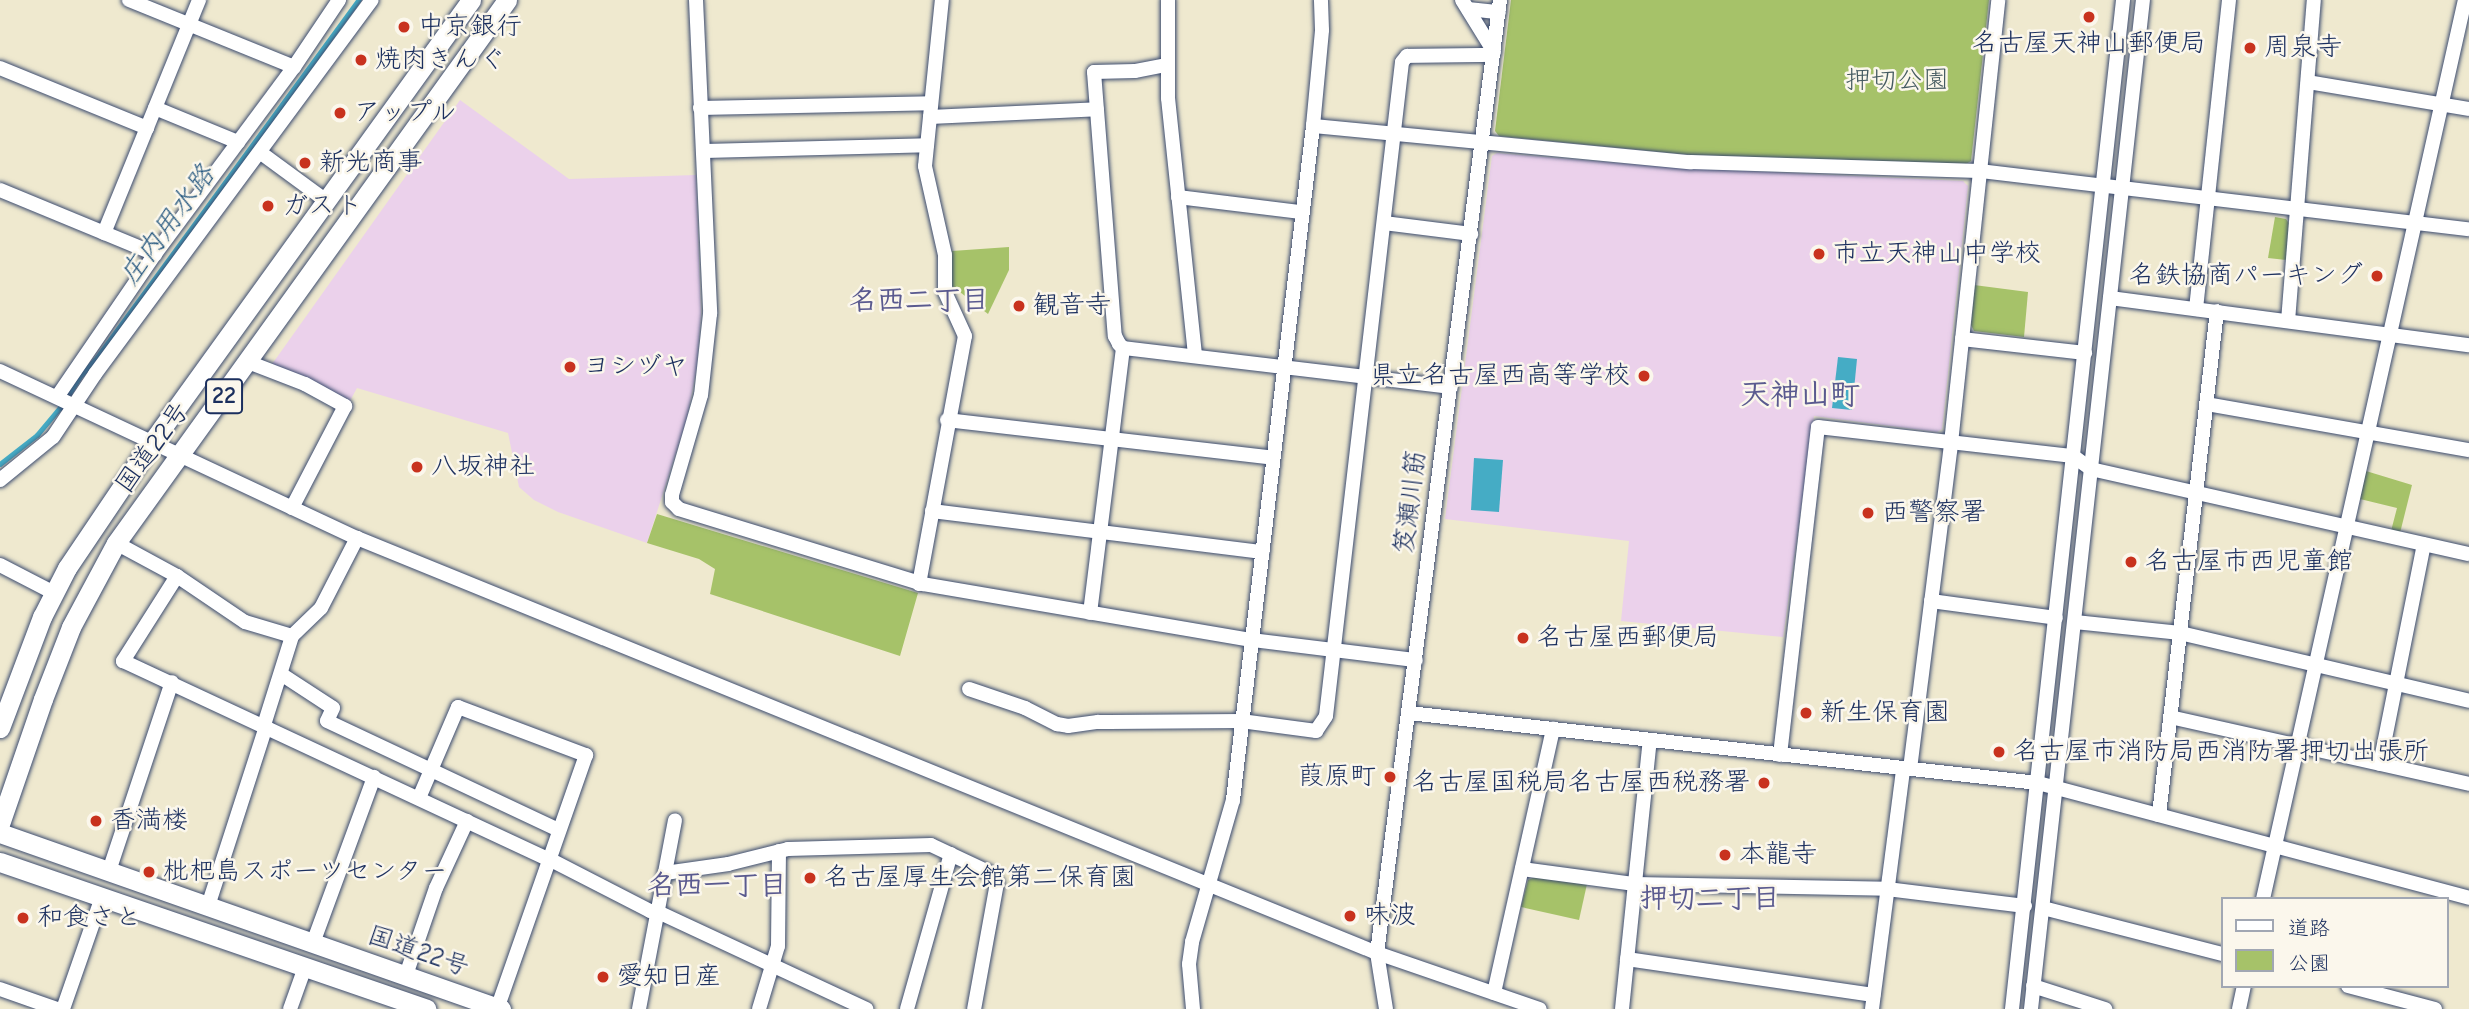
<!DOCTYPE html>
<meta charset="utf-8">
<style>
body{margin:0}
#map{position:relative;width:2469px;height:1009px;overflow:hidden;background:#efe9cf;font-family:"Comic Neue","Klee One",sans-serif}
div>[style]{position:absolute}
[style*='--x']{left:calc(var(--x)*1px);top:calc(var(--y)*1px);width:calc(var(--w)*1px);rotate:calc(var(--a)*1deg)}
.built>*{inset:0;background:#ebd1eb}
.green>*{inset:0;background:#a6c269}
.water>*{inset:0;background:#45acc5}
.stream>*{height:4.5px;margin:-2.25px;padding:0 2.25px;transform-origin:2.25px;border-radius:2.25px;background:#45acc5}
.roads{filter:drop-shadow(0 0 2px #3b4b6f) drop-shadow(0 0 2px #3b4b6f)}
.minor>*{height:14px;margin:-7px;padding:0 7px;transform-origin:7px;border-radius:7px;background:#fff}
.highway>*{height:19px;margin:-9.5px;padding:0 9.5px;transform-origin:9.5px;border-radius:9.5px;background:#fff}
.dots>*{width:19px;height:19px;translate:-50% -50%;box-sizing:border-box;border:4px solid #fbf7ec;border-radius:50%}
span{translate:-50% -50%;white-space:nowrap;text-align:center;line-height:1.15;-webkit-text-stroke:5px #fbf7ec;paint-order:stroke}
.shield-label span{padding:2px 5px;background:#fbf7ec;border:2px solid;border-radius:5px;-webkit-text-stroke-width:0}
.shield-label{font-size:24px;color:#1b2f5e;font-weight:700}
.poi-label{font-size:26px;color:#1b2f5e}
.left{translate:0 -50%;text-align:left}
.right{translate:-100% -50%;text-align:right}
.park-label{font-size:26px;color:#455b61}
.street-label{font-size:26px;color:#1b2f5e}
.water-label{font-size:28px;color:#2a5b82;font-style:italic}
.neighbourhood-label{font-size:28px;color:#5a5a8f;font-weight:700}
.quarter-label{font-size:30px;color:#5a5a8f;font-weight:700}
.legend{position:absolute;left:2221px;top:897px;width:228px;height:91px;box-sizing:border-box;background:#fbf7ec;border:2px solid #a1a7b3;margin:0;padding:9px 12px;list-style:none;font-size:21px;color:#1b2f5e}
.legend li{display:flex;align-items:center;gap:14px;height:35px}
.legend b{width:35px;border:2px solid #a1a7b3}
</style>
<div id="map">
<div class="built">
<i style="clip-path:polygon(460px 100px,569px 179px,696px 175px,701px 314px,697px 366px,687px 418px,647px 543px,558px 512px,534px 500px,519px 487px,508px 433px,357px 388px,350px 401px,345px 403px,270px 367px)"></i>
<i style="clip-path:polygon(1497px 153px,1679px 168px,1963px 181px,1968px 186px,1942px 429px,1937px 432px,1814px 416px,1783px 637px,1621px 621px,1629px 541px,1445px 519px,1492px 156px)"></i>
</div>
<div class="green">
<i style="clip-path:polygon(1511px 0,1989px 0,1971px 161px,1966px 164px,1690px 155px,1499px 136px,1495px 131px)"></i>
<i style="clip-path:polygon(2275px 217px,2286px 219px,2290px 225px,2286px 260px,2268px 258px)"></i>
<i style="clip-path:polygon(1009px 247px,1009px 270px,988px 314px,951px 285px,952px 251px)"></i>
<i style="clip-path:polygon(1974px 285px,2028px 292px,2024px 337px,1974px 331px,1971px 325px)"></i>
<i style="clip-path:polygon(2366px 471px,2412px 485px,2400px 533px,2391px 531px,2397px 508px,2360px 499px)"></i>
<i style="clip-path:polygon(657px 514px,918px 593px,900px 656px,710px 594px,715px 569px,699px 559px,647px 543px)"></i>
<i style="clip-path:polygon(1535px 877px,1587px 884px,1579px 920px,1521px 907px,1528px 880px)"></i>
</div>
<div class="water">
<i style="clip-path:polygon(1838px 357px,1857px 359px,1852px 410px,1832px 408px)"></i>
<i style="clip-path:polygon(1474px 458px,1503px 460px,1499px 512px,1471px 510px)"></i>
</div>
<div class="stream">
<i style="--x:0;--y:464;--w:47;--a:-38.1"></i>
<i style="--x:37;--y:435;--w:35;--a:-50"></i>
<i style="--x:60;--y:408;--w:36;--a:-58"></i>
<i style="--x:79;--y:377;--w:23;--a:-47"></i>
<i style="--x:95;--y:360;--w:446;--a:-53.8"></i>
</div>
<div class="roads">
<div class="minor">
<i style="--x:129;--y:0;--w:178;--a:22.1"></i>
<i style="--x:696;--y:0;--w:314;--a:87.4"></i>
<i style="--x:710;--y:314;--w:81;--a:96.3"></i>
<i style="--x:701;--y:395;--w:104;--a:106.2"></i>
<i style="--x:672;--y:495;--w:7;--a:90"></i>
<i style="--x:672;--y:502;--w:10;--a:45"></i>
<i style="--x:679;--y:509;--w:255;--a:17.1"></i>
<i style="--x:923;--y:584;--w:334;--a:9.7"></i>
<i style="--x:1252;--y:640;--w:165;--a:7"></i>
<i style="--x:1168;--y:0;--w:98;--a:90"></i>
<i style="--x:1168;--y:98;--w:259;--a:84"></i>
<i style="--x:1462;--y:0;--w:61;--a:58.4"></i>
<i style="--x:1468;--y:9;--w:31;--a:6"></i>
<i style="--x:1166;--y:65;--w:32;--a:169"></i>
<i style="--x:1135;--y:71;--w:41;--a:178.6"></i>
<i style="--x:1094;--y:72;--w:265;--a:85.5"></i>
<i style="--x:1115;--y:336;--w:9;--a:63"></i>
<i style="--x:1119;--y:344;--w:6;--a:45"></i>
<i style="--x:1123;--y:348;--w:330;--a:6.8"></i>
<i style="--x:0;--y:68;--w:159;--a:22.2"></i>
<i style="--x:2308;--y:82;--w:163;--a:9.5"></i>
<i style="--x:155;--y:108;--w:90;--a:22.3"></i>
<i style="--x:700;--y:108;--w:231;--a:-1.2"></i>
<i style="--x:930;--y:117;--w:167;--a:-2.7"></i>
<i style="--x:1313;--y:126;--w:379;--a:5.5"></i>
<i style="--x:1690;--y:162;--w:290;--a:1.8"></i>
<i style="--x:1980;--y:171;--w:492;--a:6.8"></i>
<i style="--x:705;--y:151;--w:222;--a:-1.5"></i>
<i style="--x:261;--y:153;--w:79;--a:36.3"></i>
<i style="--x:0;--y:190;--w:168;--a:22.4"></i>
<i style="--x:1178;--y:197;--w:124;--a:7"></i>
<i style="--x:1384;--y:223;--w:88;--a:7.2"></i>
<i style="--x:104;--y:233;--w:252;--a:-67.8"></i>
<i style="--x:2110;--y:298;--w:362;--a:7.5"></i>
<i style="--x:2196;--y:309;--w:311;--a:-83.9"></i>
<i style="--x:2288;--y:321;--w:322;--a:-85.4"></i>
<i style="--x:1962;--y:339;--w:124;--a:6.5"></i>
<i style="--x:248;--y:362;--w:61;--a:21.1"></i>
<i style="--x:305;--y:384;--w:46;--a:28.8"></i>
<i style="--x:345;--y:406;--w:115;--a:117.5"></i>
<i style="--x:0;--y:371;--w:394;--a:25.1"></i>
<i style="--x:357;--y:538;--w:1101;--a:22.14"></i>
<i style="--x:1377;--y:953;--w:172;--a:19"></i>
<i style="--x:57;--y:397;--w:173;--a:-55.6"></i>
<i style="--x:155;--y:254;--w:233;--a:-53.4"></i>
<i style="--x:294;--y:67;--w:81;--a:-56.1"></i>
<i style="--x:2207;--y:404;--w:266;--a:10"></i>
<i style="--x:947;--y:420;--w:328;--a:6.6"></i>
<i style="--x:0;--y:480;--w:68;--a:-39.1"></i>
<i style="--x:53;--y:437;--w:76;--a:-56.3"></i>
<i style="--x:95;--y:374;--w:465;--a:-53.5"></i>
<i style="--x:932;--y:511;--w:333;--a:7.1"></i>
<i style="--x:116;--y:543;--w:69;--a:28.4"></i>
<i style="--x:177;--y:576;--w:82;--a:34.1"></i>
<i style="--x:245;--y:622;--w:49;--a:16.6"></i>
<i style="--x:0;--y:565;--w:61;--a:27.4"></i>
<i style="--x:177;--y:576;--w:101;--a:122.4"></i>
<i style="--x:123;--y:661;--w:470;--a:25"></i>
<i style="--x:919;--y:584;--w:252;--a:-79.5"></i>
<i style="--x:965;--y:336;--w:48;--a:-114.4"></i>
<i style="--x:945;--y:292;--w:37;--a:-90"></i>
<i style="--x:945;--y:255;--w:91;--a:-102.7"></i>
<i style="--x:925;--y:166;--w:167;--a:-84.2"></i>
<i style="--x:1931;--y:601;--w:126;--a:7.7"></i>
<i style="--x:1090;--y:613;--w:267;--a:-82.9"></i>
<i style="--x:2075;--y:622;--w:106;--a:6"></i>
<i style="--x:2180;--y:633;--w:297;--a:13.2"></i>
<i style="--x:281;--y:674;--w:62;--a:33.2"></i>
<i style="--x:333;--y:708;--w:14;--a:115"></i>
<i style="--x:327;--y:721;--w:256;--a:25.2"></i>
<i style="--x:969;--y:689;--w:59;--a:18.7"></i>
<i style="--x:1025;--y:708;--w:36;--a:27"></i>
<i style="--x:1057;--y:724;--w:11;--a:10"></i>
<i style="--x:1068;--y:726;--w:30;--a:-8"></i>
<i style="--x:1098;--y:722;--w:143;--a:-0.4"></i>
<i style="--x:1241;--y:721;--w:76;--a:7.6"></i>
<i style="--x:1316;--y:731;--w:18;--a:-56"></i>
<i style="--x:1326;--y:716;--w:658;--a:-83.37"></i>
<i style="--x:1402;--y:62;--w:8;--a:-50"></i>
<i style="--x:1407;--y:56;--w:86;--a:-0.7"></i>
<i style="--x:1409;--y:713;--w:633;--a:6.35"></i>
<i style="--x:2038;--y:783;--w:446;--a:14.9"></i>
<i style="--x:2170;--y:717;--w:306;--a:12.6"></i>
<i style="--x:264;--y:725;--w:93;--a:-72.5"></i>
<i style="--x:292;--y:636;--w:40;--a:-44"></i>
<i style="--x:321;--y:608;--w:79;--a:-62.8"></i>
<i style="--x:1780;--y:755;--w:330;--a:-83.4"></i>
<i style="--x:1818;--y:427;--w:257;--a:6.5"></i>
<i style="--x:2073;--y:456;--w:22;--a:36"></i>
<i style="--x:2091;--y:469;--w:387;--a:12.7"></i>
<i style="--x:2380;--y:764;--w:224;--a:-78.7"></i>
<i style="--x:1910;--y:769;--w:329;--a:-82.8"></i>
<i style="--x:1951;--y:443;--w:445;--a:-83.9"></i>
<i style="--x:419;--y:798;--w:99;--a:-66.8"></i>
<i style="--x:458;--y:707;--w:137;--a:20.6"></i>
<i style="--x:586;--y:755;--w:269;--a:109.3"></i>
<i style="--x:2159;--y:815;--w:507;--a:-83.44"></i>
<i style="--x:549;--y:859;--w:114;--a:27.2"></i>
<i style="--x:650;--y:911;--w:8;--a:7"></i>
<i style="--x:658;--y:912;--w:230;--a:25"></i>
<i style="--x:1522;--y:869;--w:114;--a:7.6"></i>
<i style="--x:1635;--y:884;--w:252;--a:1.1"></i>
<i style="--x:1887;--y:889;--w:139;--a:7"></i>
<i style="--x:109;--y:871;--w:199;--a:-71.6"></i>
<i style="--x:665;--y:873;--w:64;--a:-8.1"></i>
<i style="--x:728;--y:864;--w:62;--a:-14"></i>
<i style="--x:788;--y:849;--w:143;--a:-1.6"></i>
<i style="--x:931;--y:845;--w:63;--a:25.3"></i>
<i style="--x:988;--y:872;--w:14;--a:51"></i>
<i style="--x:997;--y:883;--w:128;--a:100.3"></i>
<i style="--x:2263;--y:899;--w:921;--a:-77.34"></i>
<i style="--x:208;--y:906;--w:189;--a:-72.1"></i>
<i style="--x:2043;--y:908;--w:185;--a:14.4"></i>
<i style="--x:313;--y:943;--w:177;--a:-69.8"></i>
<i style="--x:1627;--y:959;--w:249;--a:8.3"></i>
<i style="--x:406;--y:975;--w:92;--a:-71"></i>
<i style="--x:436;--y:888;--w:74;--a:-65.2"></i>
<i style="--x:2033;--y:986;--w:76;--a:17.7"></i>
<i style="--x:2348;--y:986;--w:90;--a:14.8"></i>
<i style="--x:0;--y:989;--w:60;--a:19.3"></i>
<i style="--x:1494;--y:993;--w:271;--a:-77.4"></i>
<i style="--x:63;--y:1009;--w:119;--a:-70.8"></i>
<i style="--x:290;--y:1009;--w:45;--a:-70.3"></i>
<i style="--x:639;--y:1009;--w:192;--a:-79.2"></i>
<i style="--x:759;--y:1009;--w:66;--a:-73.2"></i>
<i style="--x:778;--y:946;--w:95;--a:-89.4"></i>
<i style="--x:907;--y:1009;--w:161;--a:-74.2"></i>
<i style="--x:1193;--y:1009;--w:45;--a:-95.1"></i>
<i style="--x:1189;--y:964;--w:22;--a:-82"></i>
<i style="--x:1192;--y:942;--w:148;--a:-73.9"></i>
<i style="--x:1233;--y:800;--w:679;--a:-83.23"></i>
<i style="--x:1313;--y:126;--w:96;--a:-84.6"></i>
<i style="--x:1322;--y:30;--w:30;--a:-92"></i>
<i style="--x:1386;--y:1009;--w:57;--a:-99.1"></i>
<i style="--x:1377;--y:953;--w:961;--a:-82.65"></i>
<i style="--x:1622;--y:1009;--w:270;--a:-84.1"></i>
<i style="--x:1872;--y:1009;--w:242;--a:-82.6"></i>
<i style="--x:2012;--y:1009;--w:1015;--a:-83.72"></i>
<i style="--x:2031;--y:1009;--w:1015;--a:-83.67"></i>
<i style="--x:2239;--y:1009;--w:24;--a:-78"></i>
</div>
<div class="highway">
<i style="--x:0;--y:728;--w:119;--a:-69.3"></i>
<i style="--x:42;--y:617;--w:55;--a:-63"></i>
<i style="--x:67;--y:568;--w:152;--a:-56"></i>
<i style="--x:152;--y:442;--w:545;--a:-54.18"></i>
<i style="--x:0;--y:824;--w:132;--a:-71"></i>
<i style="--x:43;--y:699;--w:77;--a:-68.7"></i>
<i style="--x:71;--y:627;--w:95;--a:-61.8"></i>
<i style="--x:116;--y:543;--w:669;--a:-54.24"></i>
<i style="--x:0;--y:833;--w:531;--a:19.36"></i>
<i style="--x:0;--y:862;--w:451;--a:19"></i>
</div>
</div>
<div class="dots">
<i style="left:2089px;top:17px;background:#c8321e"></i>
<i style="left:404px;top:27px;background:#c8321e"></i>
<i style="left:2250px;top:48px;background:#c8321e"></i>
<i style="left:361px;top:60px;background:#c8321e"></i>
<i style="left:340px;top:113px;background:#c8321e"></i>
<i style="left:305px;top:163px;background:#c8321e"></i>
<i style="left:268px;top:206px;background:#c8321e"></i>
<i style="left:1819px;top:254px;background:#c8321e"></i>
<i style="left:2377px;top:276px;background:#c8321e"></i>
<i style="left:1019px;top:306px;background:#c8321e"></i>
<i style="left:570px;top:367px;background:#c8321e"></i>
<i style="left:1644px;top:376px;background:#c8321e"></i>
<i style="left:417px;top:467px;background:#c8321e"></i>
<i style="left:1868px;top:513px;background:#c8321e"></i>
<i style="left:2131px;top:562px;background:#c8321e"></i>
<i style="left:1523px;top:638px;background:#c8321e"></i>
<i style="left:1806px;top:713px;background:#c8321e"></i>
<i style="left:1999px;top:752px;background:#c8321e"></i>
<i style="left:1390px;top:777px;background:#c8321e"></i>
<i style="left:1764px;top:783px;background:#c8321e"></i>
<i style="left:96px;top:821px;background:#c8321e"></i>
<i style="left:1725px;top:855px;background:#c8321e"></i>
<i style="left:149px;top:872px;background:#c8321e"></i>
<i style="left:810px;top:878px;background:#c8321e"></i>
<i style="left:1350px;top:916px;background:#c8321e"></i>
<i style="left:23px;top:918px;background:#c8321e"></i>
<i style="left:603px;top:977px;background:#c8321e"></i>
</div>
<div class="shield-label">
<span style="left:224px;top:396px">22</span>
</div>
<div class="poi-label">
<span class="left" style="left:418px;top:27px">中京銀行</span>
<span style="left:2089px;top:44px">名古屋天神山郵便局</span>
<span class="left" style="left:2264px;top:48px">周泉寺</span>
<span class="left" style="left:375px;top:60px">焼肉きんぐ</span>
<span class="left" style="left:354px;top:113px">アップル</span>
<span class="left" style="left:319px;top:163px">新光商事</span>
<span class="left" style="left:282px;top:206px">ガスト</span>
<span class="left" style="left:1833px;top:254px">市立天神山中学校</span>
<span class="right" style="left:2363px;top:276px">名鉄協商パーキング</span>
<span class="left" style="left:1033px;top:306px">観音寺</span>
<span class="left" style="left:584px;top:367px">ヨシヅヤ</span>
<span class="right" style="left:1630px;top:376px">県立名古屋西高等学校</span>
<span class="left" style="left:431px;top:467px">八坂神社</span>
<span class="left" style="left:1882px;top:513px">西警察署</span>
<span class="left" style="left:2145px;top:562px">名古屋市西児童館</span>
<span class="left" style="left:1537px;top:638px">名古屋西郵便局</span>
<span class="left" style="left:1820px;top:713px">新生保育園</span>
<span class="left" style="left:2013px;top:752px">名古屋市消防局西消防署押切出張所</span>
<span class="right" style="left:1376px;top:777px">葭原町</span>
<span class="right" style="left:1750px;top:783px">名古屋国税局名古屋西税務署</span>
<span class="left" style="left:110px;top:821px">香満楼</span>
<span class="left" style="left:1739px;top:855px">本龍寺</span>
<span class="left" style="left:163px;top:872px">枇杷島スポーツセンター</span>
<span class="left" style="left:824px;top:878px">名古屋厚生会館第二保育園</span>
<span class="left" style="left:1364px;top:916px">味波</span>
<span class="left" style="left:37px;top:918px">和食さと</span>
<span class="left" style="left:617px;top:977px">愛知日産</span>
</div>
<div class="park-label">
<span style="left:1897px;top:81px">押切公園</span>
</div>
<div class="street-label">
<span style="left:153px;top:448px;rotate:-54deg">国道22号</span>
<span style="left:1411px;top:502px;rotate:-83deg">笈瀬川筋</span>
<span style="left:418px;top:952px;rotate:19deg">国道22号</span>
</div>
<div class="water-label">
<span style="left:167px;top:225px;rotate:-54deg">庄内用水路</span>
</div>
<div class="neighbourhood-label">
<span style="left:919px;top:300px">名西二丁目</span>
<span style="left:717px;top:885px">名西一丁目</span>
<span style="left:1710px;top:898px">押切二丁目</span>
</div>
<div class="quarter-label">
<span style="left:1800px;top:395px">天神山町</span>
</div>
<ul class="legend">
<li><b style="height:9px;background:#fff"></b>道路</li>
<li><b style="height:19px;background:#a6c269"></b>公園</li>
</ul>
</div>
